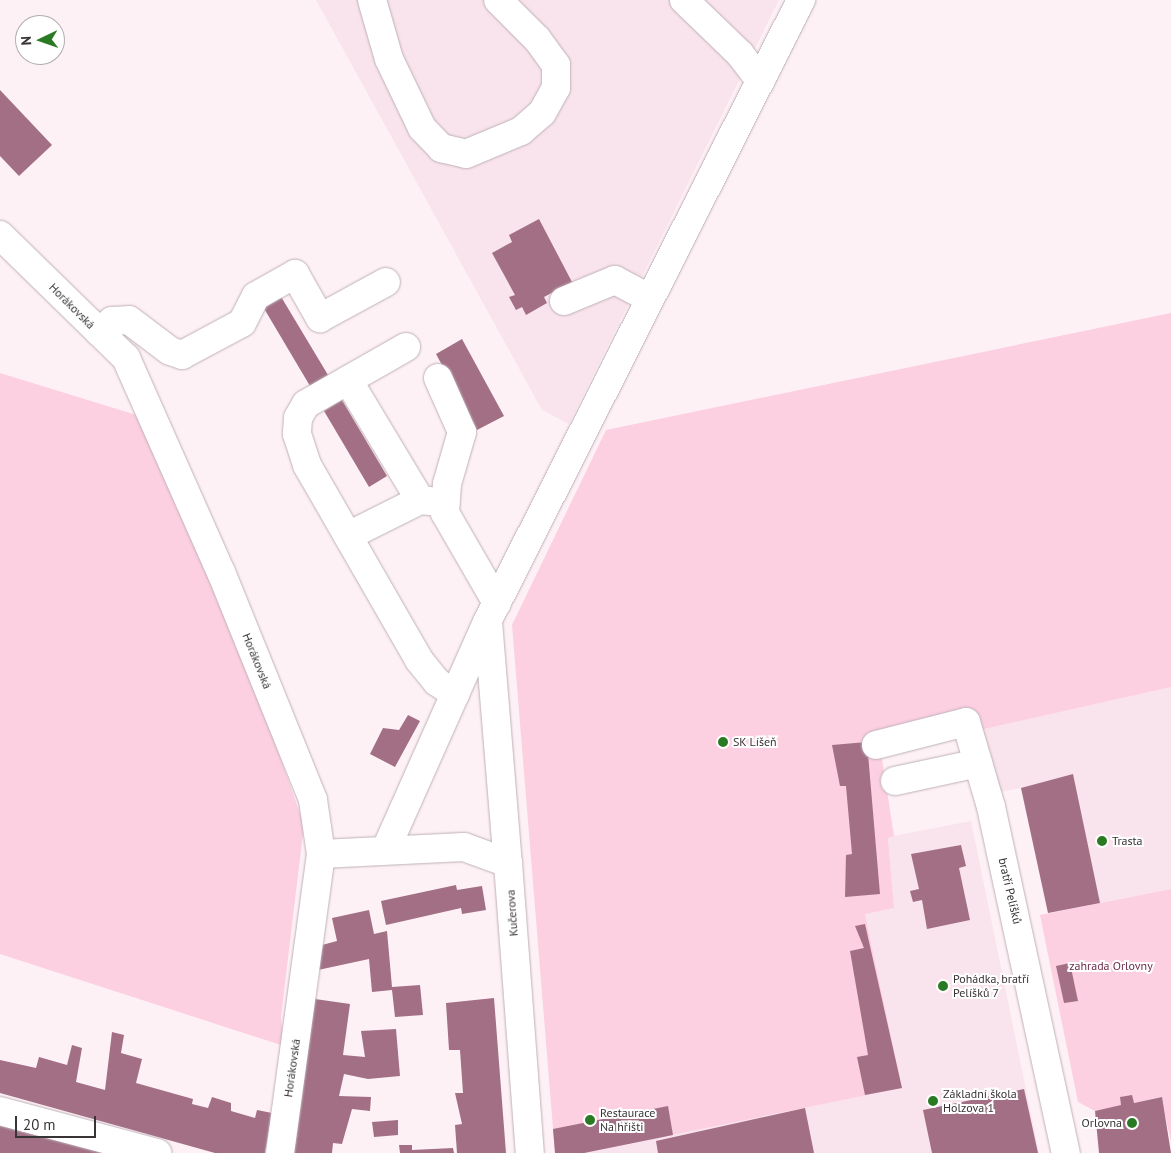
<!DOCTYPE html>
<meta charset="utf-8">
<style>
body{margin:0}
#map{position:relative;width:1171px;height:1153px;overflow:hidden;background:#fef1f6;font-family:"PT Sans",sans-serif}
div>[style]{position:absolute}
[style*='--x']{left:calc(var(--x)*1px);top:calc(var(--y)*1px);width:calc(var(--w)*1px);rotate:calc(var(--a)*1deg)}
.built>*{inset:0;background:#f9e3ec}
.green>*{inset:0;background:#fccfe1}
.building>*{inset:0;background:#a26f85}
.roads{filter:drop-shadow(0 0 1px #beb1b6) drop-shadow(0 0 1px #beb1b6)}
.minor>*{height:28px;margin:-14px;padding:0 14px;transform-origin:14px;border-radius:14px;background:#fff}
.dots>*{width:14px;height:14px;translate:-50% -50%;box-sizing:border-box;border:2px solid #fff;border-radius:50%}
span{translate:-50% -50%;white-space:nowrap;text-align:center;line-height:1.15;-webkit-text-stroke:4px #fff;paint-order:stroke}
.street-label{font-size:12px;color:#383335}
.poi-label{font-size:12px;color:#383335}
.left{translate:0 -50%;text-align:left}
.right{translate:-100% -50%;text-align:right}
.park-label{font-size:12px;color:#6d2c4c}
.north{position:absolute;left:15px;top:15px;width:50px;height:50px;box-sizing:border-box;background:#fff;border:1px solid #afadae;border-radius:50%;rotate:267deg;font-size:14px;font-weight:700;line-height:20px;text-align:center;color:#383335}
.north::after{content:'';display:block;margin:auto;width:18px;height:22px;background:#2a7923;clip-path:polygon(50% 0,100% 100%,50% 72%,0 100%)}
.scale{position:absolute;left:15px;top:1116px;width:81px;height:22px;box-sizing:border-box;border:2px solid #383335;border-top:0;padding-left:6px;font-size:15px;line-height:18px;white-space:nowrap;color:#383335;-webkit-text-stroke:4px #fff;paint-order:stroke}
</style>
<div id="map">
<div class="built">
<i style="clip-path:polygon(316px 0,779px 0,569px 424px,542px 410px)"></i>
<i style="clip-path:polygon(1171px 687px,1171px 889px,1048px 913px,1021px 788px,995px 793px,981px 729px)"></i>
<i style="clip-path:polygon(971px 821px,1039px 1153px,584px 1153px,902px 1088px,865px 913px,894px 908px,888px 837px)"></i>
</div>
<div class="green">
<i style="clip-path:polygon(1171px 313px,1171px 687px,881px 752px,894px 836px,888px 838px,894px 908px,865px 914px,902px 1088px,584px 1153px,555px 1153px,512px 625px,606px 430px)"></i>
<i style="clip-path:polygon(0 373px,143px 417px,235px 629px,304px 825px,281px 1017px,284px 1046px,0 954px)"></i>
<i style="clip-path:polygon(1171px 889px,1171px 1142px,1161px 1097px,1095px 1111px,1078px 1102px,1040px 915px)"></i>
</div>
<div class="building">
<i style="clip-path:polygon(0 90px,52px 145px,19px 176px,0 156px)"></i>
<i style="clip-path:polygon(539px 219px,572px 282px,544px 297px,547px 303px,526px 315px,522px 307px,516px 310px,509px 297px,515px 295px,492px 253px,512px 242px,509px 235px)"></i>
<i style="clip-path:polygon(277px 290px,328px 375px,310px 386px,259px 300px)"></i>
<i style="clip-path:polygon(462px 339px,504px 416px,477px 430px,436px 354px)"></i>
<i style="clip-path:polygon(342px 400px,387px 476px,369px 487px,324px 411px)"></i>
<i style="clip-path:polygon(408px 715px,420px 721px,395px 767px,370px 754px,383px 728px,399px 730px)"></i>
<i style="clip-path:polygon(867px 742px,880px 894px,845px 897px,846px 855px,852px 854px,846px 786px,840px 786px,832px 745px)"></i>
<i style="clip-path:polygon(1073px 774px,1100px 903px,1048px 913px,1021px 788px)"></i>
<i style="clip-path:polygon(961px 845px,966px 866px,959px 868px,970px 920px,927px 929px,922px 900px,913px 902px,910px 891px,919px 889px,911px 854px)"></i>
<i style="clip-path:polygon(456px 885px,457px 890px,482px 886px,486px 910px,462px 914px,461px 908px,386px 925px,381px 901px)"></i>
<i style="clip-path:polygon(369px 910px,374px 934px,387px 931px,392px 987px,420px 985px,423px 1015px,395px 1017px,392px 990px,372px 992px,369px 959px,318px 970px,322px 945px,337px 941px,332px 918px)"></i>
<i style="clip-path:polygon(865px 924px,902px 1088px,865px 1095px,857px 1057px,868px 1055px,850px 951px,864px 948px,855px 926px)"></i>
<i style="clip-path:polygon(1070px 963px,1078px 1001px,1064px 1003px,1056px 966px)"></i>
<i style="clip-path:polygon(494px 998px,506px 1153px,457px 1153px,455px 1125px,462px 1124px,455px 1093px,463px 1093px,460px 1050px,449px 1050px,446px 1003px)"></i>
<i style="clip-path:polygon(315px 999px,350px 1004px,343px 1055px,365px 1057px,361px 1031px,396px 1029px,400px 1076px,368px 1079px,344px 1074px,339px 1096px,371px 1097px,370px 1111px,352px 1109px,342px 1144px,333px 1143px,332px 1153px,290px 1153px)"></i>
<i style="clip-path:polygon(112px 1032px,124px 1035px,121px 1053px,142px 1059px,136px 1083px,193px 1099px,192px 1104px,208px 1108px,212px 1097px,231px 1103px,231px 1111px,255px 1118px,257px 1110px,272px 1113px,265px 1153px,215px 1153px,0 1093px,0 1060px,36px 1068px,39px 1057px,67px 1065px,72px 1045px,82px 1048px,76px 1082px,105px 1090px)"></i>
<i style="clip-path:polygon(1024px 1089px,1038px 1153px,932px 1153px,923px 1110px)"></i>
<i style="clip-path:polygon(1132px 1095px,1134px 1103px,1162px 1097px,1171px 1153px,1099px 1153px,1095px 1111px,1121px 1105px,1120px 1097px)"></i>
<i style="clip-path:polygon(668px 1106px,673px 1135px,584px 1153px,555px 1153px,553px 1129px)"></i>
<i style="clip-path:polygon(805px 1108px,814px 1153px,658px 1153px,656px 1141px)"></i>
<i style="clip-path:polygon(398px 1120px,398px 1135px,374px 1137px,372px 1122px)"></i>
<i style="clip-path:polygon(0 1123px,108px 1153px,0 1153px)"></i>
<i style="clip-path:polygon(399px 1145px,412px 1145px,412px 1150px,453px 1148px,454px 1153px,400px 1153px)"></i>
</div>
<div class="roads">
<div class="minor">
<i style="--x:372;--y:0;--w:61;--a:73.9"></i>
<i style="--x:389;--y:59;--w:76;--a:64.4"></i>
<i style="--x:422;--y:128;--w:28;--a:46"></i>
<i style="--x:441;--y:148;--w:26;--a:13"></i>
<i style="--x:466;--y:154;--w:60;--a:-22.7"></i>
<i style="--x:521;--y:131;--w:28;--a:-41"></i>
<i style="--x:542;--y:113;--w:29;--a:-61"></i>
<i style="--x:556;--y:88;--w:23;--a:-90"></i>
<i style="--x:556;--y:65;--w:32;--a:-126"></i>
<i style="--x:537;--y:39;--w:55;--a:-135"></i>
<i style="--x:684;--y:0;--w:78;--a:44"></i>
<i style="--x:740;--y:54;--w:34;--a:53"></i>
<i style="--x:0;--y:235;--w:176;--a:44.3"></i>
<i style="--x:126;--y:358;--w:234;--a:66.1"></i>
<i style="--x:221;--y:572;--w:246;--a:68"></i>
<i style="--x:313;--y:800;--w:55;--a:81.6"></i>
<i style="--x:321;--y:854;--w:302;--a:97.8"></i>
<i style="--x:564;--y:301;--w:55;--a:-22.4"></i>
<i style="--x:615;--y:280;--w:38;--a:28"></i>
<i style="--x:99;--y:332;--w:17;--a:-40"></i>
<i style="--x:112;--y:321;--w:17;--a:-3"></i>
<i style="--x:129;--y:320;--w:51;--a:37.1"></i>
<i style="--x:170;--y:351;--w:13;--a:18"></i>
<i style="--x:182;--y:355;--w:68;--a:-28.1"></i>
<i style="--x:242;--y:323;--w:30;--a:-63"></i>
<i style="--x:256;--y:296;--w:45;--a:-29.4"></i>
<i style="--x:295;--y:274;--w:51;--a:60.4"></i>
<i style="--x:320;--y:318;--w:75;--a:-28.6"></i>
<i style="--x:406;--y:347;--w:115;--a:150.3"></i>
<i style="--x:306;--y:404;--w:16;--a:120"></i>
<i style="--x:298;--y:418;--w:16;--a:94"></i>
<i style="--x:297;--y:434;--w:33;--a:72"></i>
<i style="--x:307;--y:465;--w:225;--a:60.1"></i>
<i style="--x:419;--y:660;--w:28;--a:51"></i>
<i style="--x:437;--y:682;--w:22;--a:34"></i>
<i style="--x:438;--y:378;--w:59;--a:66"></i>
<i style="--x:462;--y:432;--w:54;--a:106.1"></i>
<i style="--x:447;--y:484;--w:29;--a:94"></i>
<i style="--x:445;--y:513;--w:104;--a:60"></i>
<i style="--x:348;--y:380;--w:140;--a:59"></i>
<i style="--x:348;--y:536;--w:80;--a:-26.6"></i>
<i style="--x:420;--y:500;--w:18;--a:6"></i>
<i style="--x:488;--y:622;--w:242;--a:85.3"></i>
<i style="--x:876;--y:745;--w:93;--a:-14.3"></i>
<i style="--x:966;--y:722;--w:89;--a:73.6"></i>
<i style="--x:991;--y:807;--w:354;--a:77.8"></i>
<i style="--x:895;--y:781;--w:85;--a:-12.2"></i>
<i style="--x:386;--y:849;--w:251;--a:-66"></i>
<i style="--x:488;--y:620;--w:695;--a:-63.21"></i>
<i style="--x:321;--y:854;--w:143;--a:-2.8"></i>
<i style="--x:464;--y:847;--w:47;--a:20"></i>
<i style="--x:508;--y:863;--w:291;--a:85.7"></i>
<i style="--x:0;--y:1111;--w:163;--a:15"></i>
</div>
</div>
<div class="dots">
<i style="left:723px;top:742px;background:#2a7923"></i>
<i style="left:1102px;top:841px;background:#2a7923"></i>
<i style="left:943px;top:986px;background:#2a7923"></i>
<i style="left:933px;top:1101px;background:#2a7923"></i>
<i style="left:590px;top:1120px;background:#2a7923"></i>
<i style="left:1132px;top:1123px;background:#2a7923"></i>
</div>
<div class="street-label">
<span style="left:72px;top:306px;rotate:45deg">Horákovská</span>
<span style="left:257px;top:661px;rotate:68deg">Horákovská</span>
<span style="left:1010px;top:891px;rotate:77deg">bratří Pelíšků</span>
<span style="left:512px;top:913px;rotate:-94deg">Kučerova</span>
<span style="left:292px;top:1068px;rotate:-82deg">Horákovská</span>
</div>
<div class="poi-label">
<span class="left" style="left:733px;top:742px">SK Líšeň</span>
<span class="left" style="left:1112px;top:841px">Trasta</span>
<span class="left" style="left:953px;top:986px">Pohádka, bratří<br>Pelíšků 7</span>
<span class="left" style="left:943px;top:1101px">Základní škola<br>Holzova 1</span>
<span class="left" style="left:600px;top:1120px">Restaurace<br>Na hřišti</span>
<span class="right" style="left:1122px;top:1123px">Orlovna</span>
</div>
<div class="park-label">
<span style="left:1111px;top:966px">zahrada Orlovny</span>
</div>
<div class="north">N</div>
<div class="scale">20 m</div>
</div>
